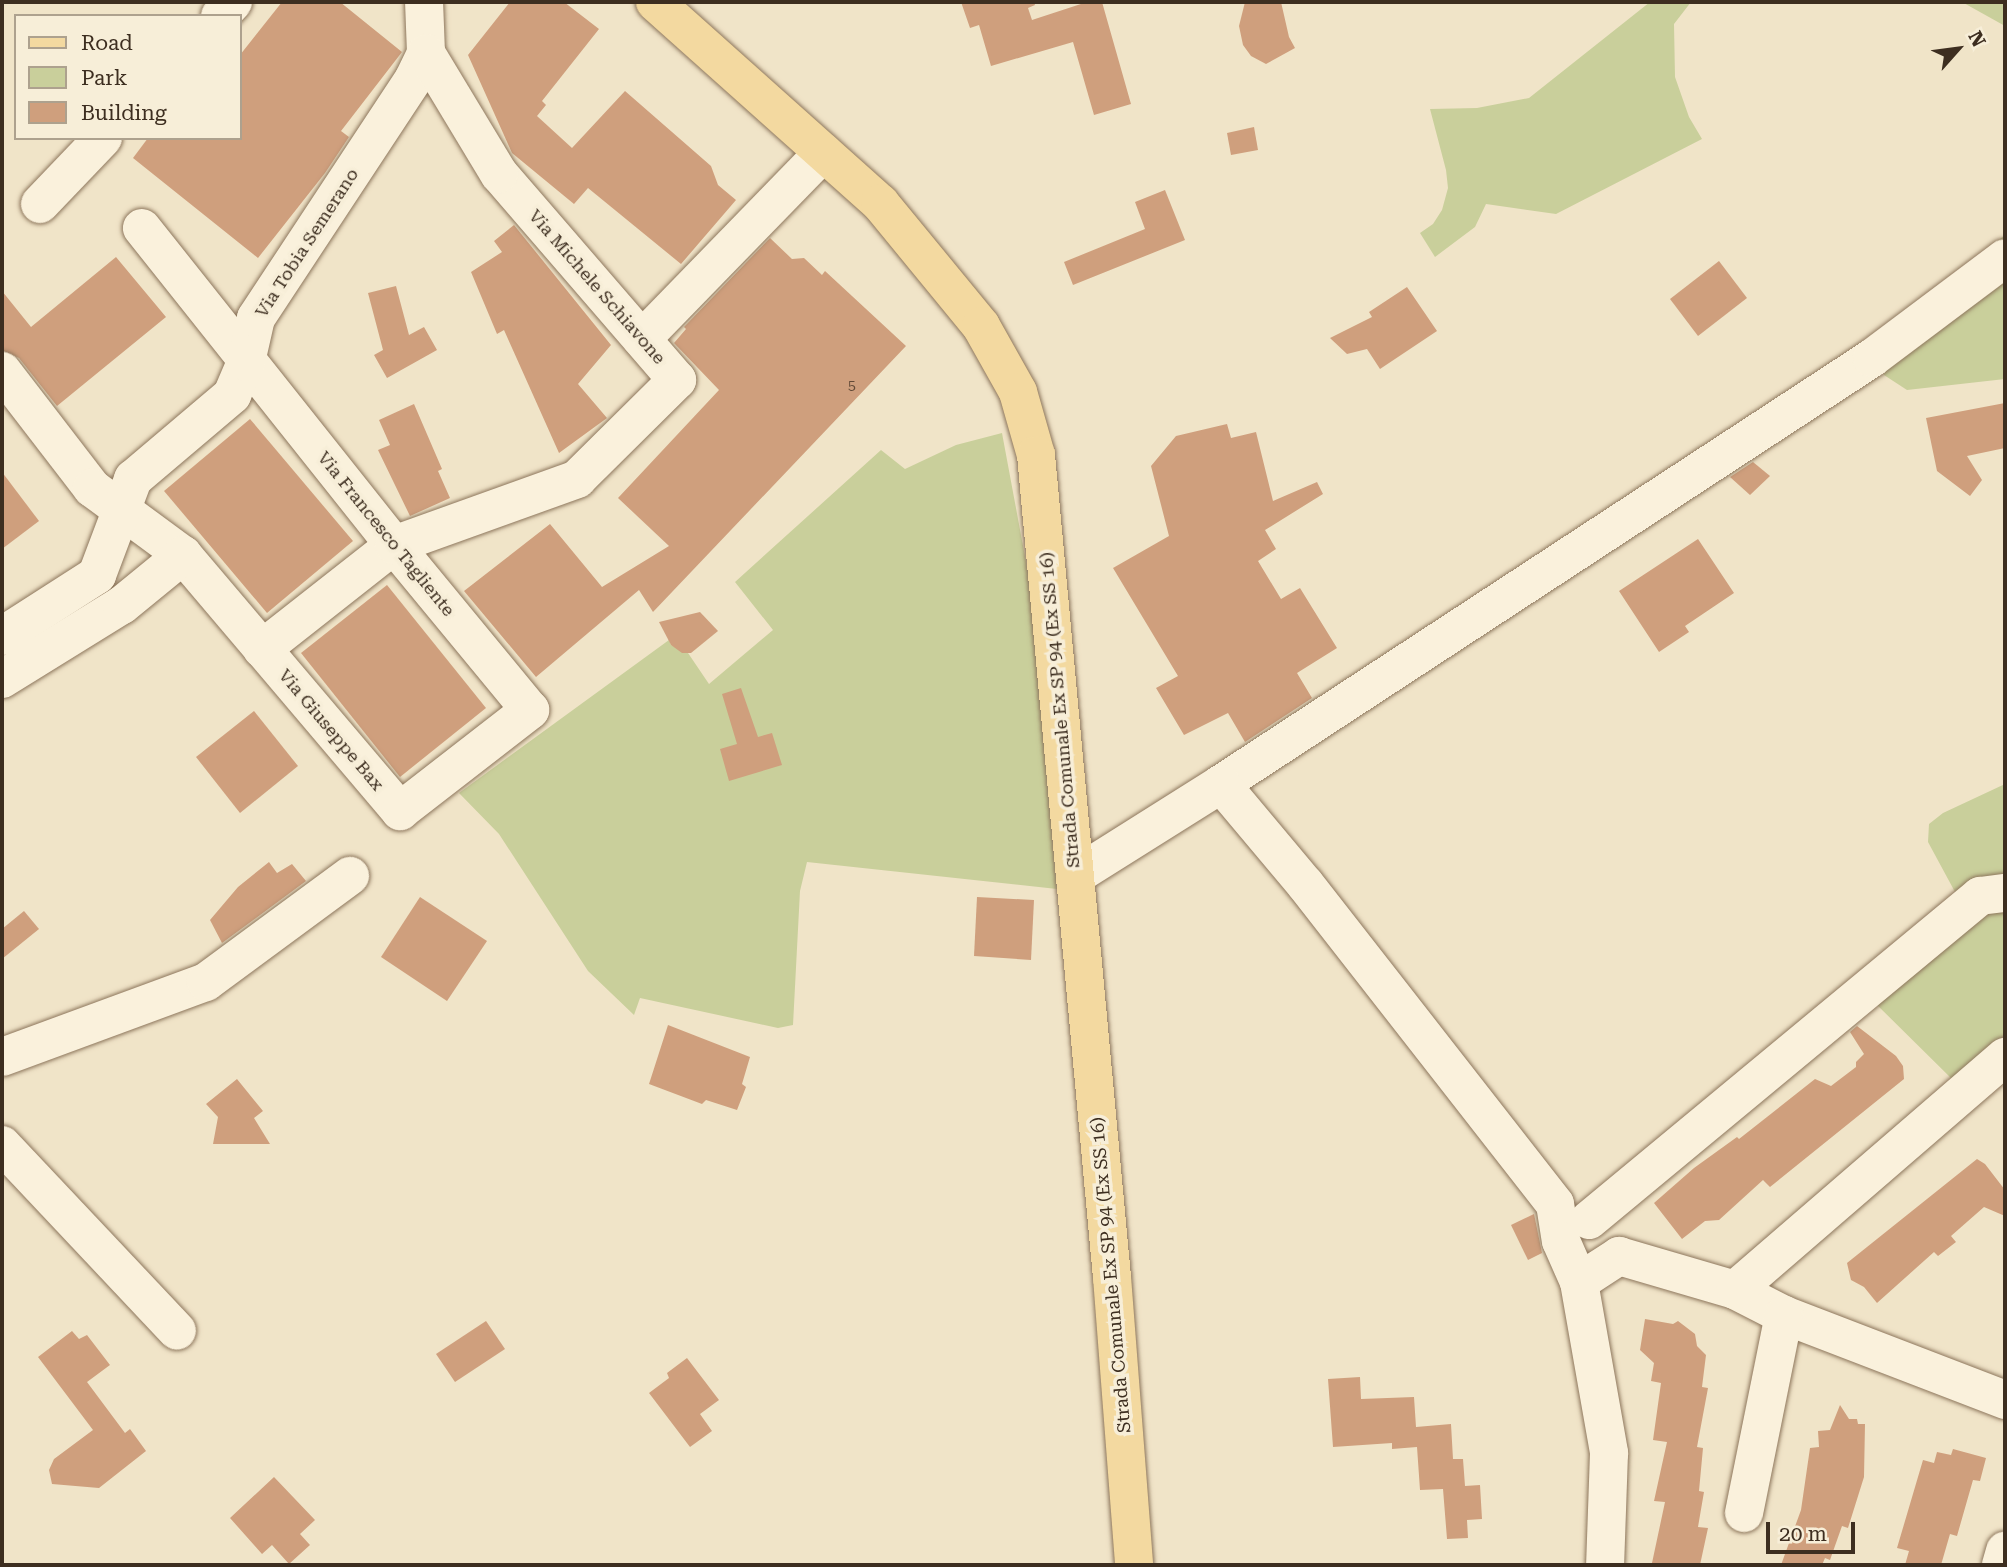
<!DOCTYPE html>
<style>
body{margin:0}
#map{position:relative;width:2007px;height:1567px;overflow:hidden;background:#f0e4c8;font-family:"Roboto Serif",serif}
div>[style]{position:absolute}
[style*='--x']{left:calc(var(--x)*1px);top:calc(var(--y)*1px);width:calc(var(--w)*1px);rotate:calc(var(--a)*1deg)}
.green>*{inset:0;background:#c9cf9b}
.building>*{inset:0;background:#cf9f7d}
.roads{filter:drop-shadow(0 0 2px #8d765c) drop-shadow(0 0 2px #8d765c)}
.minor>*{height:38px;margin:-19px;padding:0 19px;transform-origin:19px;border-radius:19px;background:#faf1dc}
.major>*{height:38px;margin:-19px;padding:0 19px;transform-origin:19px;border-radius:19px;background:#f3d9a0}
span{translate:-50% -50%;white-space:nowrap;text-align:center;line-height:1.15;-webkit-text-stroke:7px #f7eed8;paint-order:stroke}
.number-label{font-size:14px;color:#624a37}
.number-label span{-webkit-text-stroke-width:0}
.street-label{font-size:18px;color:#3d2e20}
.frame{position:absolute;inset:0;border:4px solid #3d2e20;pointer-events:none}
.legend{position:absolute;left:14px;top:14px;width:228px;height:126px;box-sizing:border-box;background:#f7eed8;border:2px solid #ada18e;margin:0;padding:9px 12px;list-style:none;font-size:21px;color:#3d2e20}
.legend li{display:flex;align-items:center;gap:14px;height:35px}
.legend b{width:35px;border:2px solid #ada18e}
.north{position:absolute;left:1923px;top:14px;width:70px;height:70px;-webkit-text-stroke:5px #f7eed8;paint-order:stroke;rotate:62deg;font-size:19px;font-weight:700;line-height:28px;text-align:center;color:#3d2e20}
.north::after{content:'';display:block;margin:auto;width:24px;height:32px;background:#3d2e20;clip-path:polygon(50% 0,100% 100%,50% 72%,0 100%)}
.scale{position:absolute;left:1766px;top:1522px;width:89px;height:32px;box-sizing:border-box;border:4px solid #3d2e20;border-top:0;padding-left:9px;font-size:21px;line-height:24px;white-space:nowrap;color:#3d2e20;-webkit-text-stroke:5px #f7eed8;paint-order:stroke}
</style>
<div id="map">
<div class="green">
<i style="clip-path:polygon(1650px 2px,1691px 2px,1674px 24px,1675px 77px,1689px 117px,1702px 139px,1556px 214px,1486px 204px,1475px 227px,1435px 257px,1420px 233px,1433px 224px,1442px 210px,1448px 188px,1446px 170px,1430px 109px,1477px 108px,1529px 98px)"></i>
<i style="clip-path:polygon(1962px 2px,2005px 2px,2005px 26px)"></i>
<i style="clip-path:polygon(2005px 235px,2005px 379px,1907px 390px,1884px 375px,1879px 334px)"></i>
<i style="clip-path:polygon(1002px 433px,1029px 578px,1057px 889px,807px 862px,800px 891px,793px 1025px,778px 1028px,640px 998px,634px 1015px,588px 971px,499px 834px,459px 793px,669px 640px,671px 645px,688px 653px,709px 684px,773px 630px,735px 582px,881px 450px,905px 469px,956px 445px)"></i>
<i style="clip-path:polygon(2005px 784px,2005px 1035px,1955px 1082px,1870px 998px,1968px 916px,1928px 842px,1929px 824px,1943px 813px)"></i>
</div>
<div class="building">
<i style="clip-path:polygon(282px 2px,340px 2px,402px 52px,341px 131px,349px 137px,325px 173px,258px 258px,133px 158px,148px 138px,240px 138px,240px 55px)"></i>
<i style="clip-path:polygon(510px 2px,564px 2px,599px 29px,542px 101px,546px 105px,537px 116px,572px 148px,625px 91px,711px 166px,718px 185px,736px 200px,681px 264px,588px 188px,574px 204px,512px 153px,468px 55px)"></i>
<i style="clip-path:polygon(961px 2px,1034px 2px,1035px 5px,1028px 8px,1032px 20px,1087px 2px,1102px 2px,1131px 104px,1094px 115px,1073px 42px,991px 66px,979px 25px,970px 28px)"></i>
<i style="clip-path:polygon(1245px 2px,1281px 2px,1289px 37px,1295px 48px,1266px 64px,1251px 56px,1243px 45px,1239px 26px)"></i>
<i style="clip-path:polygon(1254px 127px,1258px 150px,1231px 155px,1227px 133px)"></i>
<i style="clip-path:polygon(1165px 190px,1185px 240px,1073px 285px,1064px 262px,1145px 229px,1135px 202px)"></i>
<i style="clip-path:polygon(514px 225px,611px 345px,578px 384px,607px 418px,559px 453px,504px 330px,497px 334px,471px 272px,502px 252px,494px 241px)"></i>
<i style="clip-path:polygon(770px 238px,792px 259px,804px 258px,822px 275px,825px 271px,906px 346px,653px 612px,639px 590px,536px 677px,464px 591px,550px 524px,602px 587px,669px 546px,618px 498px,719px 390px,674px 343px,686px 329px,684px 327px)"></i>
<i style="clip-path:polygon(116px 257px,166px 317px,57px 406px,19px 358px,2px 350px,2px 291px,31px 327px)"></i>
<i style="clip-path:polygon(1719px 261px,1747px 298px,1698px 336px,1670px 299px)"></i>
<i style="clip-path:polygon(396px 286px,409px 335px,424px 327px,437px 350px,387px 378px,374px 355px,383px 350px,368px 293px)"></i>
<i style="clip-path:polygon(1407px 287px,1437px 331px,1380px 369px,1367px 349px,1347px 354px,1330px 338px,1372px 317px,1369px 312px)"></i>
<i style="clip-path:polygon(2005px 403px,2005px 448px,1967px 456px,1982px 480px,1970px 496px,1937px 471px,1926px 418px)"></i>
<i style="clip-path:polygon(414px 404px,442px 469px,438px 471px,450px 498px,410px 516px,378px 450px,390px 445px,379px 420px)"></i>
<i style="clip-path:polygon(250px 419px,353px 541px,267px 613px,164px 491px)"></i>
<i style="clip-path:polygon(1227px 424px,1231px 438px,1256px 432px,1273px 501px,1317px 482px,1323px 494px,1265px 530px,1276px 549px,1258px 561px,1281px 599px,1300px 588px,1337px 648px,1297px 673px,1312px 698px,1245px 742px,1228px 713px,1184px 735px,1156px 688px,1178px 676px,1113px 568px,1169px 536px,1151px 466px,1176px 436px)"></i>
<i style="clip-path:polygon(1753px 462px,1770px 476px,1750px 495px,1730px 477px)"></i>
<i style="clip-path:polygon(2px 472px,39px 521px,2px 549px)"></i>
<i style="clip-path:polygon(1698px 539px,1734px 593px,1685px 626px,1689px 632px,1659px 652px,1619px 591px)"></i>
<i style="clip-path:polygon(387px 585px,486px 708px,400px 777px,301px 653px)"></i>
<i style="clip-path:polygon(700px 612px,718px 631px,691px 653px,682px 653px,671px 645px,659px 622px)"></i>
<i style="clip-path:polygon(741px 688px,758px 737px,772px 733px,782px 765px,729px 781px,720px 749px,737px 744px,722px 694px)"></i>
<i style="clip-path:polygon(254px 711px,298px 766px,240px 813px,196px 757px)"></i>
<i style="clip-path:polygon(269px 862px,277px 873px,292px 864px,306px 881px,222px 943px,210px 920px,238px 887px)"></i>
<i style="clip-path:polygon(420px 897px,487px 941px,447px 1001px,381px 957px)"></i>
<i style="clip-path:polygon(977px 897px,1034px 900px,1031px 960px,974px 956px)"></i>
<i style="clip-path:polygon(24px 911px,39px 929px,2px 959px,2px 929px)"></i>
<i style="clip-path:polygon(668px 1025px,750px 1057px,742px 1084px,746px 1087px,737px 1110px,706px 1100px,702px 1104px,649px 1084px)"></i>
<i style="clip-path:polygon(1857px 1026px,1896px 1056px,1903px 1066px,1904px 1079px,1770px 1187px,1763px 1180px,1719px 1220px,1705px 1221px,1682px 1239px,1654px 1203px,1694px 1168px,1737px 1137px,1739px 1139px,1815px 1079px,1831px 1086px,1856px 1067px,1856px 1062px,1864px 1054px,1850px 1032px)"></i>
<i style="clip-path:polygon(237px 1079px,263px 1111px,254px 1118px,270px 1144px,213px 1144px,218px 1117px,206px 1104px)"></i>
<i style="clip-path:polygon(1977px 1159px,1985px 1164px,2005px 1190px,2005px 1216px,1984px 1207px,1951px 1236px,1956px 1242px,1938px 1256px,1934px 1252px,1877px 1303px,1864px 1287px,1851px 1280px,1847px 1263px)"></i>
<i style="clip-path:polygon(1534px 1214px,1542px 1253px,1528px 1260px,1511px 1225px)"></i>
<i style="clip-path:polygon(1645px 1319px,1673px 1324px,1678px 1321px,1695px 1334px,1697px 1346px,1706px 1355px,1702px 1387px,1708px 1388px,1697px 1447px,1703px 1448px,1699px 1491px,1704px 1492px,1698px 1527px,1708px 1528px,1700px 1565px,1652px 1563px,1665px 1502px,1654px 1501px,1667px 1442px,1653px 1440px,1661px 1383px,1651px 1381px,1654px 1363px,1640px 1350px)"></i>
<i style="clip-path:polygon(486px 1321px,505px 1349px,455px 1382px,436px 1354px)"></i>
<i style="clip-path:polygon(72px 1331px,79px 1339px,87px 1335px,110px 1365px,87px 1382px,125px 1433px,130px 1429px,146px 1451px,99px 1488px,52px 1484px,49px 1470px,54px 1459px,93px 1430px,38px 1357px)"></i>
<i style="clip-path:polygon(687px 1358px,719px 1400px,700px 1414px,712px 1431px,690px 1447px,649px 1393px,669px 1378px,667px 1373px)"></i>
<i style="clip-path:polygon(1360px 1377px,1361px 1399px,1414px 1397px,1416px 1427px,1451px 1424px,1453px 1459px,1463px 1459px,1465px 1486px,1480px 1485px,1482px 1519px,1467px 1520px,1468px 1538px,1447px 1539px,1443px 1489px,1420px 1490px,1417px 1447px,1392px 1449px,1392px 1443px,1333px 1447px,1328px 1379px)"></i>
<i style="clip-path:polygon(1840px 1405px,1849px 1419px,1857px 1419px,1858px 1424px,1865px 1424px,1864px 1477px,1848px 1528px,1842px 1526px,1830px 1560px,1825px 1558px,1822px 1565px,1781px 1565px,1801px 1510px,1810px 1448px,1819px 1447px,1818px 1431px,1830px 1430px)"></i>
<i style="clip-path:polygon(1953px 1449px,1986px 1458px,1980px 1481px,1973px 1480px,1957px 1536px,1950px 1534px,1941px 1565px,1905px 1565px,1909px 1551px,1897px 1548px,1923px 1460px,1934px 1463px,1937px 1452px,1951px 1455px)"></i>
<i style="clip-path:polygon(274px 1477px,315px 1520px,300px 1534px,310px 1545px,289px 1564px,272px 1545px,262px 1554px,230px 1518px)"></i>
</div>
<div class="roads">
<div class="minor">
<i style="--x:220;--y:16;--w:19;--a:-47"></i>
<i style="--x:40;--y:204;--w:91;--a:-46.3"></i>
<i style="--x:642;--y:339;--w:260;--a:-45.8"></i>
<i style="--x:2;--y:371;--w:148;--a:52.4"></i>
<i style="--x:92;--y:488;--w:113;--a:36.4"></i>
<i style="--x:183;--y:555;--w:336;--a:49.7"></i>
<i style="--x:400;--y:811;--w:165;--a:-37.8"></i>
<i style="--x:530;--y:710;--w:214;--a:-129.5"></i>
<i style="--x:394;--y:545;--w:405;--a:-128.5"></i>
<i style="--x:2;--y:636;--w:113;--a:-32.7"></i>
<i style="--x:97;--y:575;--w:103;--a:-69.4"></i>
<i style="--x:133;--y:479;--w:130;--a:-40.3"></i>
<i style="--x:232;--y:395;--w:36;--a:-67"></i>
<i style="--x:246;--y:362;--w:45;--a:-77.2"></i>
<i style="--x:256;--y:318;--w:287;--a:-56.6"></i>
<i style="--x:414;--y:78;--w:28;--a:-64"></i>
<i style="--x:426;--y:53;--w:51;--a:-92.2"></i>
<i style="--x:262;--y:649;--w:168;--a:-38.2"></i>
<i style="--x:394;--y:545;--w:195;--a:-19.8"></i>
<i style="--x:577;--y:479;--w:141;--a:-44.7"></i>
<i style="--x:677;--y:380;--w:272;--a:-130.8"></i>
<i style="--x:499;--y:174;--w:141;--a:-121.1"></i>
<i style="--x:2;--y:679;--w:141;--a:-31.7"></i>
<i style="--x:122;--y:605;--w:79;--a:-39.3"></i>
<i style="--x:1221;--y:784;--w:778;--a:-33.2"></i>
<i style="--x:1872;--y:358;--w:166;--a:-36.9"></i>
<i style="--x:1075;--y:876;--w:173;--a:-32.2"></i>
<i style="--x:1221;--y:784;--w:131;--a:50"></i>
<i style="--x:1305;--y:884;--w:406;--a:52"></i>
<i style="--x:1555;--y:1204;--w:37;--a:81"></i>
<i style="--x:1561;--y:1241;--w:45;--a:66.3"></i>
<i style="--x:1579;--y:1282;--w:174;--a:80"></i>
<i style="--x:1609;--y:1453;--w:112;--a:92"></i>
<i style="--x:2;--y:1057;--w:217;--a:-20.2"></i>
<i style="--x:206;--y:982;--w:179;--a:-36.4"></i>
<i style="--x:2;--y:1145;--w:255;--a:46.7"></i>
<i style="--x:1589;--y:1220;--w:508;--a:-39.65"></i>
<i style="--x:1980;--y:896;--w:25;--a:-7"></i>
<i style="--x:1579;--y:1282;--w:48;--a:-33"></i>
<i style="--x:1619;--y:1256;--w:121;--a:16.3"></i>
<i style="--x:1735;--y:1290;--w:55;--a:27"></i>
<i style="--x:1784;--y:1315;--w:237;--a:21"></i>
<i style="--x:1735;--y:1290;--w:357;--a:-40.8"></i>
<i style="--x:1744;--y:1513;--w:202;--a:-78.6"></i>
<i style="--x:2001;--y:1565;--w:15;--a:-74"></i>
</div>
<div class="major">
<i style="--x:655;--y:2;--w:302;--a:41.8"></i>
<i style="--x:880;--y:203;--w:159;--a:50.6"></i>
<i style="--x:981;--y:326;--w:76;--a:60.7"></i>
<i style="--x:1018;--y:392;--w:66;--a:74.1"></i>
<i style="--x:1036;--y:455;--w:826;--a:84.72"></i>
<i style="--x:1112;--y:1277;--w:289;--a:85.6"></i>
</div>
</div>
<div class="number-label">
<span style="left:852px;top:385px">5</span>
</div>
<div class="street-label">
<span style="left:307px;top:243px;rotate:-57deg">Via Tobia Semerano</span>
<span style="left:597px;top:287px;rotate:49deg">Via Michele Schiavone</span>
<span style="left:386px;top:534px;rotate:51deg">Via Francesco Tagliente</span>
<span style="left:1060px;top:710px;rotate:-95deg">Strada Comunale Ex SP 94 (Ex SS 16)</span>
<span style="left:331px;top:730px;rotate:50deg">Via Giuseppe Bax</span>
<span style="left:1111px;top:1275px;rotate:-95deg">Strada Comunale Ex SP 94 (Ex SS 16)</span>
</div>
<div class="frame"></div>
<ul class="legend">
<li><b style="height:9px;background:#f3d9a0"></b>Road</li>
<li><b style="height:19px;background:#c9cf9b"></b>Park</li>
<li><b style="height:19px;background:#cf9f7d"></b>Building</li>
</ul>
<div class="north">N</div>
<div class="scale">20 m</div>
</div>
